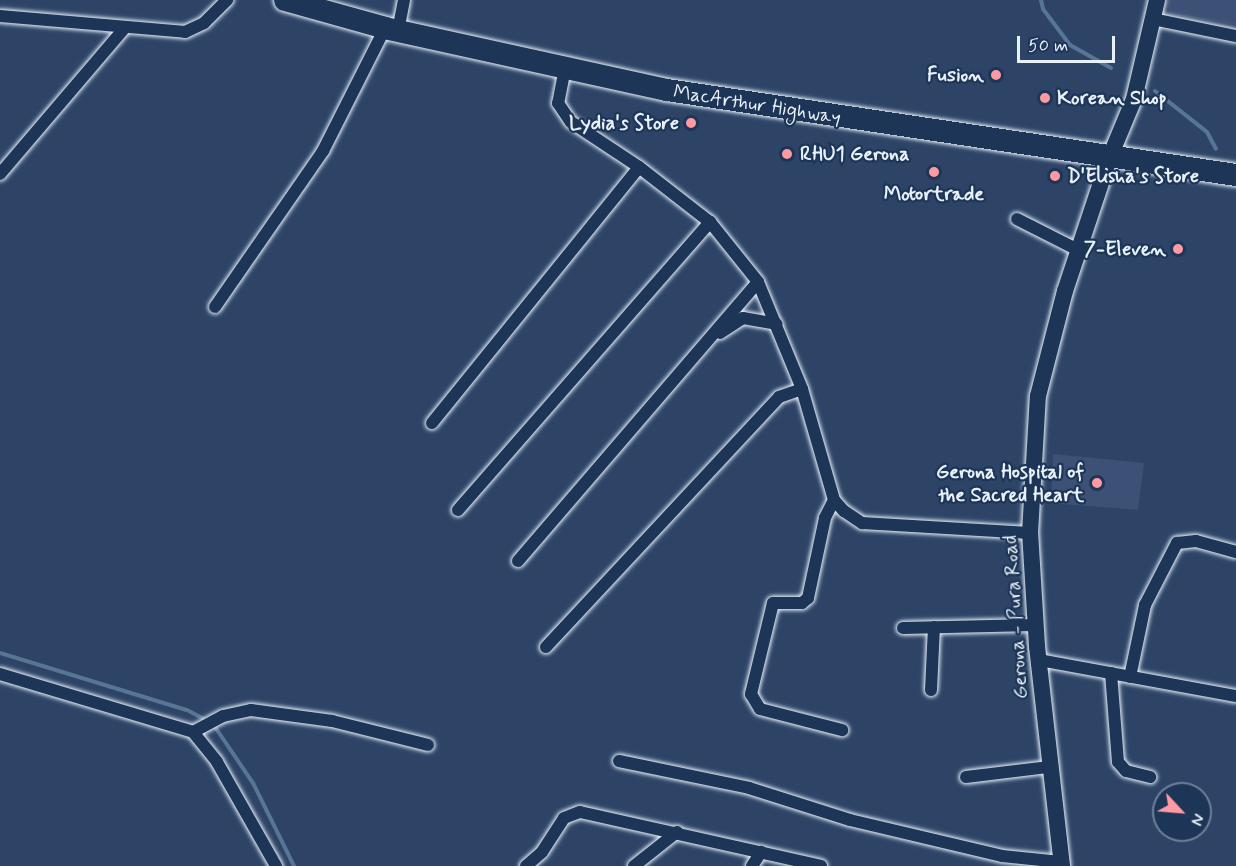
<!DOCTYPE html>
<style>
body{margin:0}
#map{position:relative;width:1236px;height:866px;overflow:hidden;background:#2d4467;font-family:Mynerve,sans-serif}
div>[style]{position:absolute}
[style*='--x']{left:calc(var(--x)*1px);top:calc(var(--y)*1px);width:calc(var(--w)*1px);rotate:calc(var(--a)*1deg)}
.built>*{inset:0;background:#3c5175}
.stream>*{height:4px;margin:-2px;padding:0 2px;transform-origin:2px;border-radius:2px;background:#577696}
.roads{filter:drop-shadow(0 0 2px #e8f1f8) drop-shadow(0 0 2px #e8f1f8)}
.street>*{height:12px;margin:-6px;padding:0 6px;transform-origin:6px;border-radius:6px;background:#1d3557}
.secondary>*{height:16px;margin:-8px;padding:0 8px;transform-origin:8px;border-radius:8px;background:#1d3557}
.highway>*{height:22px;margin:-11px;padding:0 11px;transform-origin:11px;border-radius:11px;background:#1d3557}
.dots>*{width:16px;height:16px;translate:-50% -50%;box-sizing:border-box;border:3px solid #1d3557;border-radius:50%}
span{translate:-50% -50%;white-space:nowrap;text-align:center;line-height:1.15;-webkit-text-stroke:4.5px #1d3557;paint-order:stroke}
.poi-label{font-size:20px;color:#e8f1f8;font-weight:700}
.right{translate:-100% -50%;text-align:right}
.left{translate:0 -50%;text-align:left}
.street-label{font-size:20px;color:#e8f1f8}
.north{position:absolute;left:1152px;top:782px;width:60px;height:60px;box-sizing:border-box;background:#1d3557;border:2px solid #6e8097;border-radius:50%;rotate:116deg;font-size:16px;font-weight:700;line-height:24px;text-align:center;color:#e8f1f8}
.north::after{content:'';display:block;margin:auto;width:21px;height:27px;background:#ff9aa2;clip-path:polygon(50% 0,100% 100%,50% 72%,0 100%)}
.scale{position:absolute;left:1017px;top:36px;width:98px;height:27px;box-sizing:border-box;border:3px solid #e8f1f8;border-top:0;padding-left:8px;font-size:18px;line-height:21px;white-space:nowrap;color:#e8f1f8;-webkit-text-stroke:4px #1d3557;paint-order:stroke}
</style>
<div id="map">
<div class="built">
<i style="clip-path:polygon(1168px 0,1236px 0,1236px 25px,1169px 14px)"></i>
<i style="clip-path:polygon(1053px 454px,1144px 463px,1138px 510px,1051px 503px)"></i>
</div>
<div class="stream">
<i style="--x:1041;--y:0;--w:9;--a:77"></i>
<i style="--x:1043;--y:9;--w:45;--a:53.1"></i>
<i style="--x:1070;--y:45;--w:47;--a:29.3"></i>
<i style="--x:1155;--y:91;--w:66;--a:38.3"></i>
<i style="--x:1207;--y:132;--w:19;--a:62"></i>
<i style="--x:0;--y:653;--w:195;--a:17"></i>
<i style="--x:187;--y:710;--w:21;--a:28"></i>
<i style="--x:213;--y:724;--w:71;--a:55.9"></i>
<i style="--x:253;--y:783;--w:93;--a:63.7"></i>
</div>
<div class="roads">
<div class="street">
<i style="--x:0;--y:16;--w:186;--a:4.9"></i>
<i style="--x:185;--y:32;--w:21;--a:-25"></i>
<i style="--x:204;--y:23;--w:33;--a:-45"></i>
<i style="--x:1153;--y:19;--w:85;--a:11.6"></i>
<i style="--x:398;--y:31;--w:32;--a:-79"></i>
<i style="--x:565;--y:68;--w:36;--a:101"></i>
<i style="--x:558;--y:103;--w:23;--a:56"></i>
<i style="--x:571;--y:122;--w:82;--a:33.5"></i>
<i style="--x:639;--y:167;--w:90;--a:37.8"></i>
<i style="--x:710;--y:222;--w:77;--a:51.3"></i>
<i style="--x:758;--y:282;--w:116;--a:67.6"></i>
<i style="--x:802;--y:389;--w:116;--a:73.9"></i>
<i style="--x:834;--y:500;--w:15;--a:48"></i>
<i style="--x:844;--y:511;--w:22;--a:34"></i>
<i style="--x:862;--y:523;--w:168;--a:3.4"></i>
<i style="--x:0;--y:174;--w:191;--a:-49.5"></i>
<i style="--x:1017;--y:219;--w:71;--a:26.9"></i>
<i style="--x:215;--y:307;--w:190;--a:-55.3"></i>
<i style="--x:323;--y:151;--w:138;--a:-63.2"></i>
<i style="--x:720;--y:333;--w:27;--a:-33"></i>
<i style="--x:743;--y:318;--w:34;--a:10"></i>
<i style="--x:432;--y:423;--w:329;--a:-51"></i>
<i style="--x:834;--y:500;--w:20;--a:117"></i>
<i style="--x:825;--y:518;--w:82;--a:102"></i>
<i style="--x:808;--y:598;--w:8;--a:140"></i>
<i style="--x:802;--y:603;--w:29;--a:180"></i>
<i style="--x:773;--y:603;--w:94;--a:103.6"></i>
<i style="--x:751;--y:694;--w:17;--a:59"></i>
<i style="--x:760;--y:709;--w:85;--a:14.4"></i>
<i style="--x:458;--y:510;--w:383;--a:-48.8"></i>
<i style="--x:518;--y:561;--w:368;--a:-49.3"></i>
<i style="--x:903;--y:628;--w:132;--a:-1.3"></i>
<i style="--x:546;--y:647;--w:342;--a:-47"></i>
<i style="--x:779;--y:397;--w:24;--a:-19"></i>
<i style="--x:1039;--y:660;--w:200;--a:10.4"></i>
<i style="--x:1111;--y:673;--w:89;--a:85.5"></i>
<i style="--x:1118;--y:762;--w:12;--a:48"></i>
<i style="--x:1126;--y:771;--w:25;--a:14"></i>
<i style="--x:0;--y:674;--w:202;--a:16.7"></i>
<i style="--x:193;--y:732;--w:38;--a:51"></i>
<i style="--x:217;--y:762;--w:120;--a:60.4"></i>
<i style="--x:1130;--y:677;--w:74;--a:-78.2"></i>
<i style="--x:1145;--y:605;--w:70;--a:-62.7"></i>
<i style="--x:1177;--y:543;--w:19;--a:-6"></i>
<i style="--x:1196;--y:541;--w:41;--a:15.4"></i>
<i style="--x:931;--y:690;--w:63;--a:-87.3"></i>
<i style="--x:193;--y:732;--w:34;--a:-28"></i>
<i style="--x:223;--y:716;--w:29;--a:-12"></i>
<i style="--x:251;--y:710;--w:82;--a:7.7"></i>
<i style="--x:332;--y:721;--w:99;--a:14"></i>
<i style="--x:619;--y:761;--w:133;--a:11.7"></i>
<i style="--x:749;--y:788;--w:106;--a:17.6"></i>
<i style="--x:850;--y:820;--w:156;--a:13.3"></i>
<i style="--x:1002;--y:856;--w:59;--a:5.8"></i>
<i style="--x:966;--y:777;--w:84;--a:-6.9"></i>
<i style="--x:526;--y:866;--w:21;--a:-41"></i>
<i style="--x:542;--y:852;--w:40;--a:-57.1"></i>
<i style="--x:564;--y:818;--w:17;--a:-21"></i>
<i style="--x:580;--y:812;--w:247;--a:12.6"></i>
<i style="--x:634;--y:866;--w:55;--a:-38.3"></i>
<i style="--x:752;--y:866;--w:17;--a:-57"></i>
</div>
<div class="secondary">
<i style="--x:1062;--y:866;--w:221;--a:-96.5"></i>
<i style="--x:1037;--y:646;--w:113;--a:-93.5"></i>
<i style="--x:1030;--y:533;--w:137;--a:-86.7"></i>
<i style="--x:1038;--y:396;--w:108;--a:-75.6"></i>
<i style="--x:1065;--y:291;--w:139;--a:-71.6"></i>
<i style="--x:1109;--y:159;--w:65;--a:-67.4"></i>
<i style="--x:1134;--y:99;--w:102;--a:-76.9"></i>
</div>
<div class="highway">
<i style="--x:285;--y:0;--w:104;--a:15.6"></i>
<i style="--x:385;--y:28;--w:289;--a:12.4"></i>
<i style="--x:667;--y:90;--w:575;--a:8.5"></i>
</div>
</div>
<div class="dots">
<i style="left:996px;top:75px;background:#ff9aa2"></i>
<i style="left:1045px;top:98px;background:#ff9aa2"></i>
<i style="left:691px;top:123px;background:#ff9aa2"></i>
<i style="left:787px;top:154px;background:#ff9aa2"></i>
<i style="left:934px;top:172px;background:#ff9aa2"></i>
<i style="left:1055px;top:176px;background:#ff9aa2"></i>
<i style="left:1178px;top:249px;background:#ff9aa2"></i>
<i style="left:1097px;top:483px;background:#ff9aa2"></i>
</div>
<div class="poi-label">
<span class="right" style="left:984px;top:75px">Fusion</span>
<span class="left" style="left:1057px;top:98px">Korean Shop</span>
<span class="right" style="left:679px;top:123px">Lydia's Store</span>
<span class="left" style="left:800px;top:154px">RHU1 Gerona</span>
<span class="left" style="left:1067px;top:176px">D'Elisha's Store</span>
<span style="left:934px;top:194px">Motortrade</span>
<span class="right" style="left:1166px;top:249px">7-Eleven</span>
<span class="right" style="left:1084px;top:484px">Gerona Hospital of<br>the Sacred Heart</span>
</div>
<div class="street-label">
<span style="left:757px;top:105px;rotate:9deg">MacArthur Highway</span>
<span style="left:1016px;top:617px;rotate:-94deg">Gerona - Pura Road</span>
</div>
<div class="north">N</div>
<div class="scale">50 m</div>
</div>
